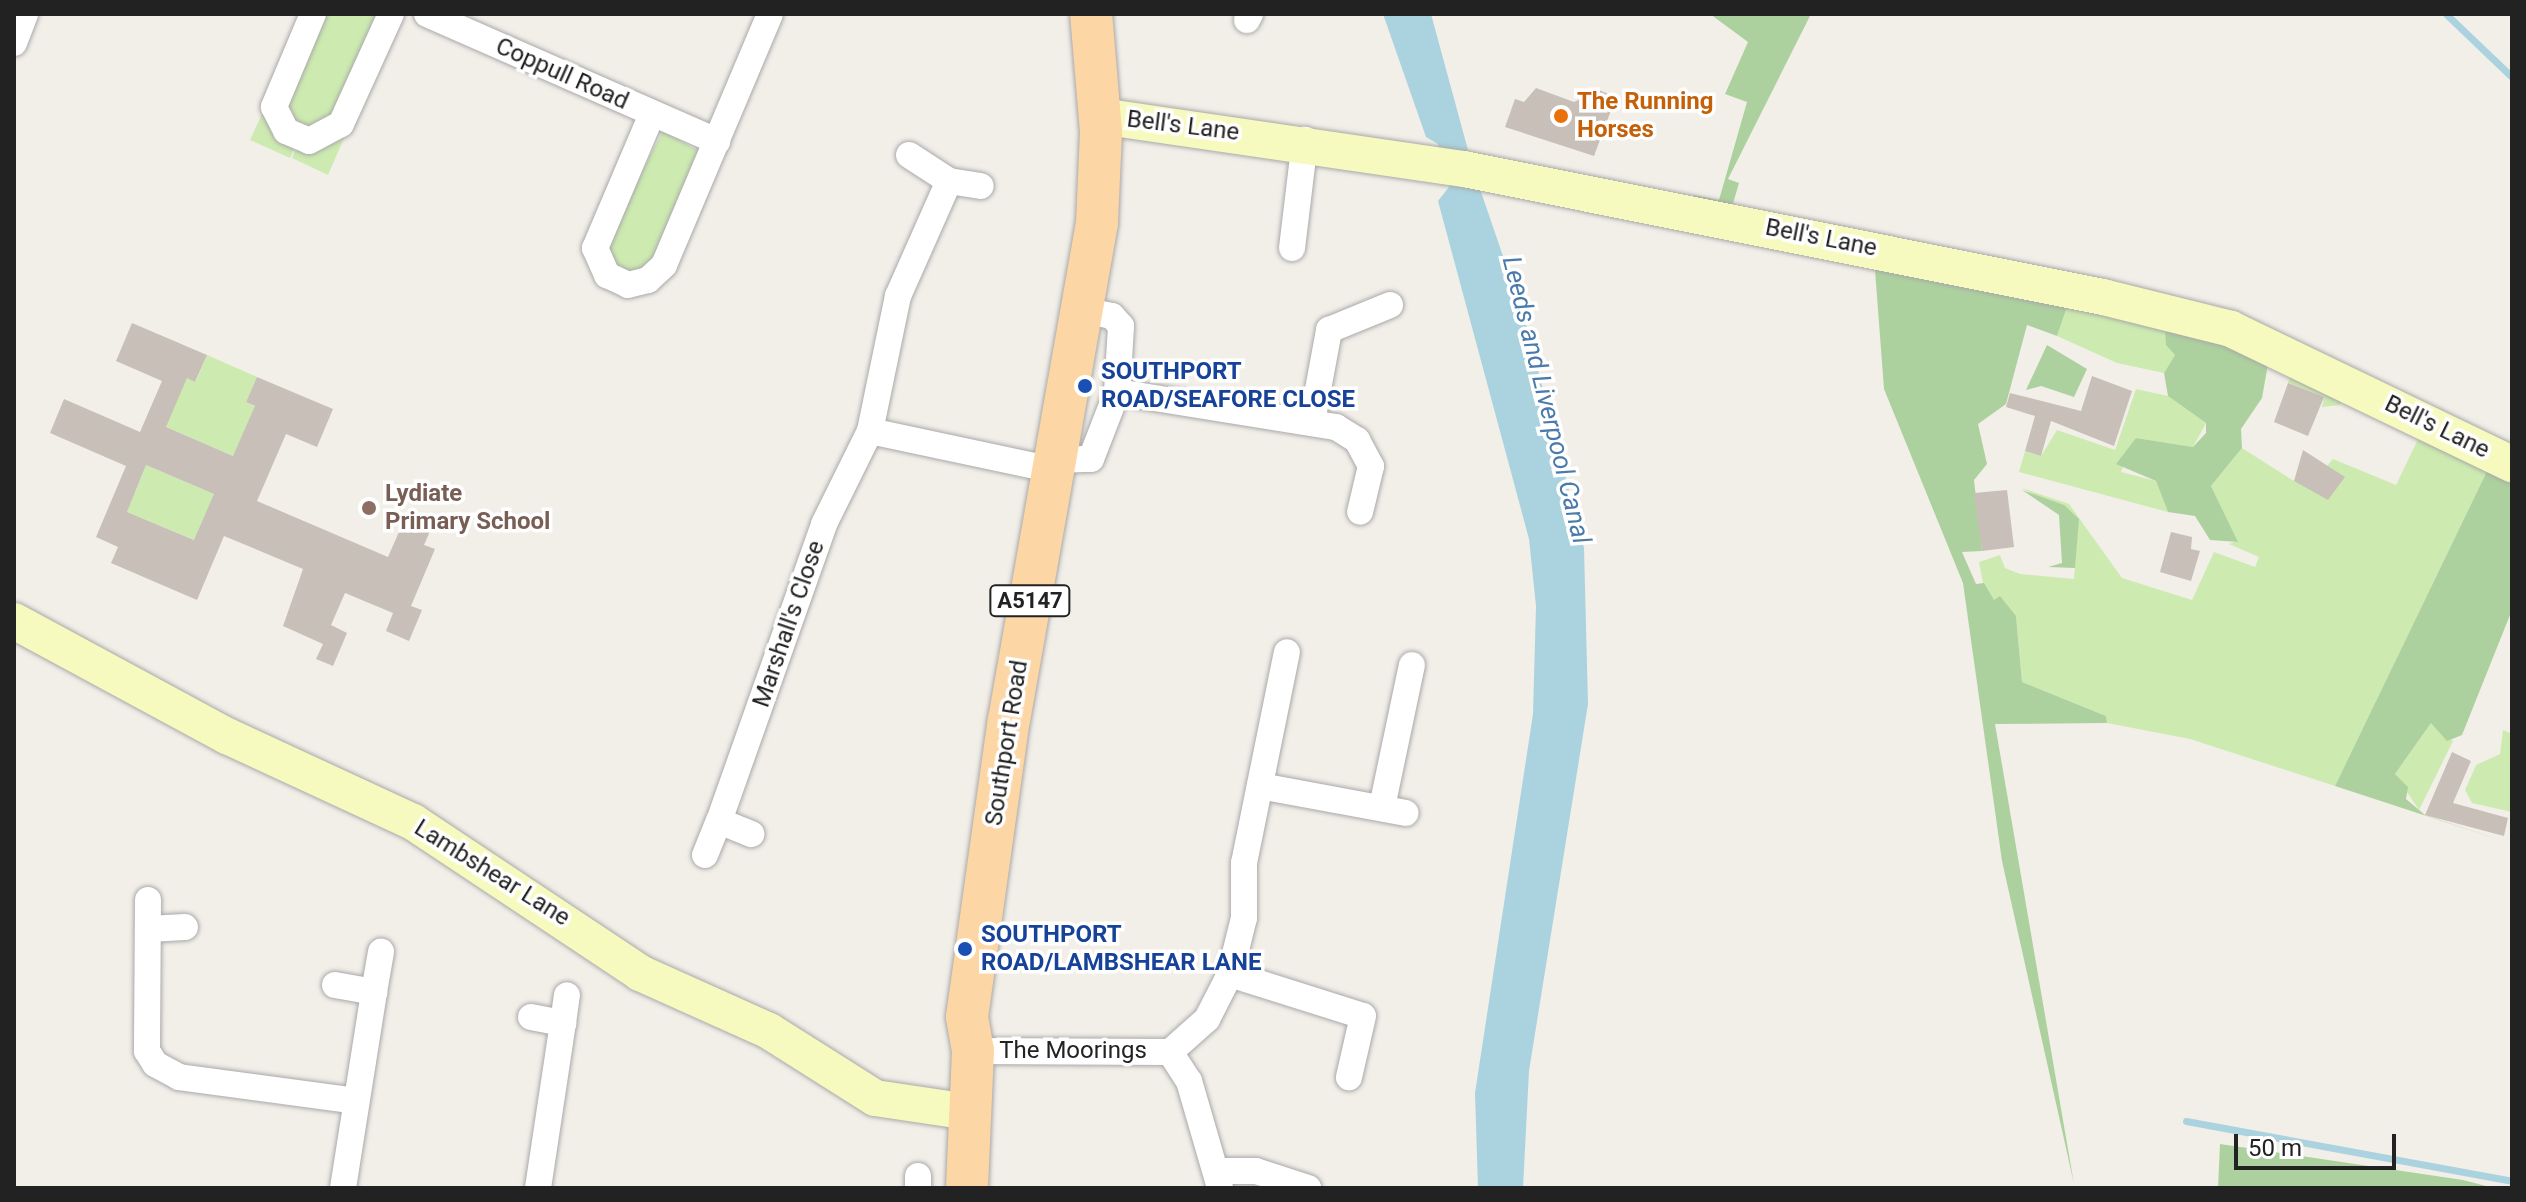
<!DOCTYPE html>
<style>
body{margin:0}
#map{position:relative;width:2526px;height:1202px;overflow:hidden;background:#f2efe9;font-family:Roboto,sans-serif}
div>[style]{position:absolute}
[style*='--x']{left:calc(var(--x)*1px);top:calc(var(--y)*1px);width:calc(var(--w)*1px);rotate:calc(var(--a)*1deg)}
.grass>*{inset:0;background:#cdebb0}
.forest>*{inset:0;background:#add19e}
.water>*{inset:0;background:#aad3df}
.stream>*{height:7px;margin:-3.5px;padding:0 3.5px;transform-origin:3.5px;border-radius:3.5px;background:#aad3df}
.building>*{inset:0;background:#c7bfb8}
.roads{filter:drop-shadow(0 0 2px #a9a9a9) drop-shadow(0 0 2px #a9a9a9)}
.street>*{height:26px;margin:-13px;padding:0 13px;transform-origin:13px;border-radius:13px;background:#fff}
.secondary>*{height:36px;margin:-18px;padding:0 18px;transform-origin:18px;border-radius:18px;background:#f7fabf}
.primary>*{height:42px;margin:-21px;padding:0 21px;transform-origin:21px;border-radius:21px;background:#fcd6a4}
.dots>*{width:22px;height:22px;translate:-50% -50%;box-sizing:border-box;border:4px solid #fff;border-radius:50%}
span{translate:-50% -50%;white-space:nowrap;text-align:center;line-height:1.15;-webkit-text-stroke:7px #fff;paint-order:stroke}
.shield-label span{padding:2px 6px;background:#fff;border:2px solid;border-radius:6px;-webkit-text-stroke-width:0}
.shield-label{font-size:22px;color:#222;font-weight:700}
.street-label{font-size:24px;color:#222}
.food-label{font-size:24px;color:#c56008;font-weight:700}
.left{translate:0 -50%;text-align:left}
.transit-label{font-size:24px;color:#164399;font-weight:700}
.education-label{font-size:24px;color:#785e54;font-weight:700}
.water-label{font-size:26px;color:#4a7aab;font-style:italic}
.frame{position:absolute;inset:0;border:16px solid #222;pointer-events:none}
.scale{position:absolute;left:2234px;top:1134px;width:162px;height:36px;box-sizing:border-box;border:4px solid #222;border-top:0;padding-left:10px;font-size:24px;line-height:28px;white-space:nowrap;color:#222;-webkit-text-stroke:6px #fff;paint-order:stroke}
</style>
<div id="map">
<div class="grass">
<i style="clip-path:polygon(325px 14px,382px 14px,333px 123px,323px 130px,296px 126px,287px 109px)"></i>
<i style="clip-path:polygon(268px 101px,295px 147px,290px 158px,250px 140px)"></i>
<i style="clip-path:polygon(663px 131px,699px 151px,652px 266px,627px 272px,608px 257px,608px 237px)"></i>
<i style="clip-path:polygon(345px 136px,328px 175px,292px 158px,296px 148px,319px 151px)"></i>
<i style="clip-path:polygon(2067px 307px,2165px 325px,2175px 355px,2164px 373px,2117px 363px,2057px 336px)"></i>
<i style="clip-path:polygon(207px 355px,257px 377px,246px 402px,258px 408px,233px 456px,166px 427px,182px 376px,196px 381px)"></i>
<i style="clip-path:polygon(2292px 368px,2342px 400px,2340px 405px,2322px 407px,2324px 397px,2288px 383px)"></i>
<i style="clip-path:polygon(2136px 389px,2168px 396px,2206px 423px,2193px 447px,2136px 438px,2121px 472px,2156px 481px,2168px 512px,2019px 472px,2025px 451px,2041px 456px,2057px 430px,2115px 450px)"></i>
<i style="clip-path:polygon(2421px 433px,2490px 465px,2335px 786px,2190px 739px,2107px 723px,2106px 716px,2022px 682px,2016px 616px,1985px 594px,1979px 562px,2000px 555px,2005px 568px,2020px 574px,2074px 579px,2078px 519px,2022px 488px,2069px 504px,2122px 578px,2192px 600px,2214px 552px,2255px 567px,2259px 557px,2229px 544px,2237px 541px,2211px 486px,2242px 448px,2294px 481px,2316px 479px,2333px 459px,2396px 485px)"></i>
<i style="clip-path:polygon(146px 465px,221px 497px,202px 543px,127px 512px)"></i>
<i style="clip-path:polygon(2431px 723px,2453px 741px,2419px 810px,2395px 774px)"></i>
<i style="clip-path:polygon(2503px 730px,2512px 734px,2512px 812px,2472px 803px,2465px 790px,2476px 765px,2500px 754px)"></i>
</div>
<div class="forest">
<i style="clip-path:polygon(1710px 14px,1811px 14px,1728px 179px,1739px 183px,1732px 207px,1693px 202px,1694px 195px,1719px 200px,1747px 102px,1725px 94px,1748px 42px)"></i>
<i style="clip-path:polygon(1874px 257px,2067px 307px,2057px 336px,2027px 325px,2006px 404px,1978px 424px,1987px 464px,1974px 480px,1982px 551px,1962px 552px,1976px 584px,1984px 583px,1994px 600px,2000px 596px,2016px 616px,2022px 682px,2106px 716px,2107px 723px,1995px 724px,2074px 1184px,2002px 861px,1963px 583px,1884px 389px)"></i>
<i style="clip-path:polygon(2165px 325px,2238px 345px,2268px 364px,2262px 398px,2241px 429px,2242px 448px,2211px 486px,2238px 542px,2210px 540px,2195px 516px,2168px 512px,2156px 481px,2116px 464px,2136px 438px,2193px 447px,2206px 433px,2206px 423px,2168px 396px,2164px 373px,2175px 355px,2166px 345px)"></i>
<i style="clip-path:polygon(2047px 345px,2087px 369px,2074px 397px,2041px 386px,2026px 390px)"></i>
<i style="clip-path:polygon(2490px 465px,2512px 476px,2512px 610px,2462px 735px,2447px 741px,2431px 723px,2395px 774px,2408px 787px,2406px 799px,2425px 815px,2512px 844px,2335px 786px)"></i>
<i style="clip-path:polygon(2022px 490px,2064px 505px,2079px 519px,2075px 568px,2048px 567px,2062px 563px,2059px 515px)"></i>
<i style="clip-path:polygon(2220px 1144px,2463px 1180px,2494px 1188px,2218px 1188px)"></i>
</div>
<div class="water">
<i style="clip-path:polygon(1383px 14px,1431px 14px,1468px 150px,1460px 163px,1480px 189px,1525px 320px,1584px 548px,1588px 704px,1529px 1071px,1523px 1188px,1478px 1188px,1475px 1093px,1533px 714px,1536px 606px,1529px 539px,1438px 201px,1449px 187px,1438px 144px,1426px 137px)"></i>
</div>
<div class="stream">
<i style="--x:2446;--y:14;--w:91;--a:43.7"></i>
<i style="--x:2186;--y:1121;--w:331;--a:10.4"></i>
</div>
<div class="building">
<i style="clip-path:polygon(1536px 88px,1574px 102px,1599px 90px,1616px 97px,1594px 156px,1505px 127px,1515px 99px,1524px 102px)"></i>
<i style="clip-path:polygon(evenodd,132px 323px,207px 355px,195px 382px,187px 378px,166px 427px,233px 456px,255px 406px,246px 402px,257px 377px,333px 409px,317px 447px,286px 434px,257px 501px,388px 557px,405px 518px,431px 529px,424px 545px,435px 549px,411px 606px,422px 610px,409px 641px,386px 631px,393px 613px,345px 593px,331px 625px,347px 633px,333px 666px,316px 659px,323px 644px,283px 626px,303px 569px,224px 536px,197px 600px,111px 563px,118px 547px,96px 537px,126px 466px,50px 433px,64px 399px,140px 432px,162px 381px,116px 361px,132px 323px,146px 465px,214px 494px,194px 540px,127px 512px,146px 465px)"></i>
<i style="clip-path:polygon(2092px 376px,2132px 391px,2114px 446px,2051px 421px,2041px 456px,2025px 451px,2035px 416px,2006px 407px,2010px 393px,2081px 411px)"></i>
<i style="clip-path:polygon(2288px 383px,2324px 397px,2308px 436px,2274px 422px)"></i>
<i style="clip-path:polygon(2303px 450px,2345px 477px,2328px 500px,2294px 481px)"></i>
<i style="clip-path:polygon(2007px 490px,2014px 547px,1982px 551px,1974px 493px)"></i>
<i style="clip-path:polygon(2171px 532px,2192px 537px,2191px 549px,2200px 551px,2191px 581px,2160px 572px)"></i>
<i style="clip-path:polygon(2452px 752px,2471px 761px,2453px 803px,2508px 818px,2504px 836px,2425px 815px)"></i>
</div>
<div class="roads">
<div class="street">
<i style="--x:313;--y:14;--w:101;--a:112.8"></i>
<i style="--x:274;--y:107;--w:27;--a:63"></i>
<i style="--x:286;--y:131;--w:25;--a:23"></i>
<i style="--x:309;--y:141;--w:36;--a:-28"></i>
<i style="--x:341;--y:124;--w:121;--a:-65.6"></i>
<i style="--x:427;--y:14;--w:317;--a:23.7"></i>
<i style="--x:1247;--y:20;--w:7;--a:-63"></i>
<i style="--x:14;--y:43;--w:31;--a:-69"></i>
<i style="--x:652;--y:114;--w:146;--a:113"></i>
<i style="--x:595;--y:248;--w:30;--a:66"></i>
<i style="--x:607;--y:275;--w:23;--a:25"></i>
<i style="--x:628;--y:285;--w:21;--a:-14"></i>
<i style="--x:648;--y:280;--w:22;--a:-43"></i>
<i style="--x:664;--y:265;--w:272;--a:-67.1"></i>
<i style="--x:909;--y:155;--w:48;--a:33"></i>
<i style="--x:949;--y:181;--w:32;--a:9"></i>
<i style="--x:1292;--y:248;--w:109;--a:-83.1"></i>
<i style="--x:1117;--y:392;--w:222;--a:9.1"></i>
<i style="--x:1336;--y:427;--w:25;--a:32"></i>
<i style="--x:1357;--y:440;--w:30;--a:62"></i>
<i style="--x:1371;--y:466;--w:47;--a:103.4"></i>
<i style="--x:1312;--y:422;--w:94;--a:-79.5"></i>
<i style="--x:1329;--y:330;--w:66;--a:-22.3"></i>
<i style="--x:870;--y:431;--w:187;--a:12"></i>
<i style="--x:1055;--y:460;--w:36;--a:-2"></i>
<i style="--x:1091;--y:459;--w:72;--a:-68.8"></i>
<i style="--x:1117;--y:392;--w:66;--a:-86.5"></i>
<i style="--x:1121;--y:326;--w:13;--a:-132"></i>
<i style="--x:1112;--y:316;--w:31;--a:-169"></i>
<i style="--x:1260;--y:786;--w:148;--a:10.5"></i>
<i style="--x:1382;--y:807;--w:145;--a:-78.1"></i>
<i style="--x:719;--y:821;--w:315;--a:-70.5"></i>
<i style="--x:824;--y:524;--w:104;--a:-63.7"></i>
<i style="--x:870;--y:431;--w:138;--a:-78.3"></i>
<i style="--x:898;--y:296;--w:126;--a:-66.1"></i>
<i style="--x:705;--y:855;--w:37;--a:-68"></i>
<i style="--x:719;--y:821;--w:35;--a:22"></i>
<i style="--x:148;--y:900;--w:151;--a:90.4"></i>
<i style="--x:147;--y:1051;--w:15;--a:58"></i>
<i style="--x:155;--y:1064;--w:27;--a:28"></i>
<i style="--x:179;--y:1077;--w:179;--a:7.7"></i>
<i style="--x:148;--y:929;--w:37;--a:-3"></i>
<i style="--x:1230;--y:974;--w:139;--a:17.5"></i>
<i style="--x:1363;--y:1016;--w:63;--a:102.9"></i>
<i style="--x:335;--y:985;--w:40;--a:10"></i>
<i style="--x:374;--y:992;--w:41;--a:-80.1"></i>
<i style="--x:531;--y:1017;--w:33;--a:11"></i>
<i style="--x:563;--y:1023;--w:28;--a:-82"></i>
<i style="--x:973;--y:1051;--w:197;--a:0.3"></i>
<i style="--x:1170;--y:1052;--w:50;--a:-41.7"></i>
<i style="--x:1207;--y:1019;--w:51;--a:-62.9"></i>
<i style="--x:1230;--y:974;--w:58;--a:-76"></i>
<i style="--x:1244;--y:918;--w:55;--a:-90"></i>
<i style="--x:1244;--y:863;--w:215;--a:-78.5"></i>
<i style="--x:1170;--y:1052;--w:35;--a:57"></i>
<i style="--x:1189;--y:1081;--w:111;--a:73.8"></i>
<i style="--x:1220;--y:1171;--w:36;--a:0"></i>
<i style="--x:1256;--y:1171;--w:55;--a:18.1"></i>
<i style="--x:918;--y:1176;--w:12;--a:90"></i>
<i style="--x:343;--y:1188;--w:198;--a:-81"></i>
<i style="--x:538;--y:1188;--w:167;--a:-81.4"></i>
</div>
<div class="secondary">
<i style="--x:1100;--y:116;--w:368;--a:8.3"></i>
<i style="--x:1464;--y:169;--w:652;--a:11.33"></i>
<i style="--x:2103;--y:297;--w:132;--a:14"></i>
<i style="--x:2231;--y:329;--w:312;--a:25.7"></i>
<i style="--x:14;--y:621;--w:242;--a:28.4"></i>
<i style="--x:227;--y:736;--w:205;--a:24.8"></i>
<i style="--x:413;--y:822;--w:273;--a:33.6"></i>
<i style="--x:640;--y:973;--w:141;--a:24.2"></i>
<i style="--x:769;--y:1031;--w:125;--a:32.3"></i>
<i style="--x:875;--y:1098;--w:95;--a:8.5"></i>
</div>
<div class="primary">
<i style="--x:967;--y:1188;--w:137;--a:-87.5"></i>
<i style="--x:973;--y:1051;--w:35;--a:-100"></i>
<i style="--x:967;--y:1017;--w:300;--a:-82"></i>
<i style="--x:1009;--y:720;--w:505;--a:-79.96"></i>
<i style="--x:1097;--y:223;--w:91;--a:-87.5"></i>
<i style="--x:1101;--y:132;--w:118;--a:-94.8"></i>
</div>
</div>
<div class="dots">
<i style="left:1561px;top:116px;background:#e8710a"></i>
<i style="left:1085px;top:386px;background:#1a4fb4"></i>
<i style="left:369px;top:508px;background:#8d6e63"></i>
<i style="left:965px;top:949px;background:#1a4fb4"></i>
</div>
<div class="shield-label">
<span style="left:1030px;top:601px">A5147</span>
</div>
<div class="street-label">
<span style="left:562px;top:74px;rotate:24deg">Coppull Road</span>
<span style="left:1183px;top:126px;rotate:7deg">Bell's Lane</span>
<span style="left:1821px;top:238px;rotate:11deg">Bell's Lane</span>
<span style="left:2437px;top:427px;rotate:26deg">Bell's Lane</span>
<span style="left:789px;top:624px;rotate:-71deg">Marshall's Close</span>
<span style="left:1007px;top:743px;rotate:-81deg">Southport Road</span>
<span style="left:492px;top:873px;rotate:32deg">Lambshear Lane</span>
<span style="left:1073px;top:1051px">The Moorings</span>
</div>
<div class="food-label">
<span class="left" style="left:1577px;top:116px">The Running<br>Horses</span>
</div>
<div class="transit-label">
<span class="left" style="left:1101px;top:386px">SOUTHPORT<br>ROAD/SEAFORE CLOSE</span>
<span class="left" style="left:981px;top:949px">SOUTHPORT<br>ROAD/LAMBSHEAR LANE</span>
</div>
<div class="education-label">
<span class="left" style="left:385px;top:508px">Lydiate<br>Primary School</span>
</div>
<div class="water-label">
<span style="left:1546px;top:400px;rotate:76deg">Leeds and Liverpool Canal</span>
</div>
<div class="frame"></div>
<div class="scale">50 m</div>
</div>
